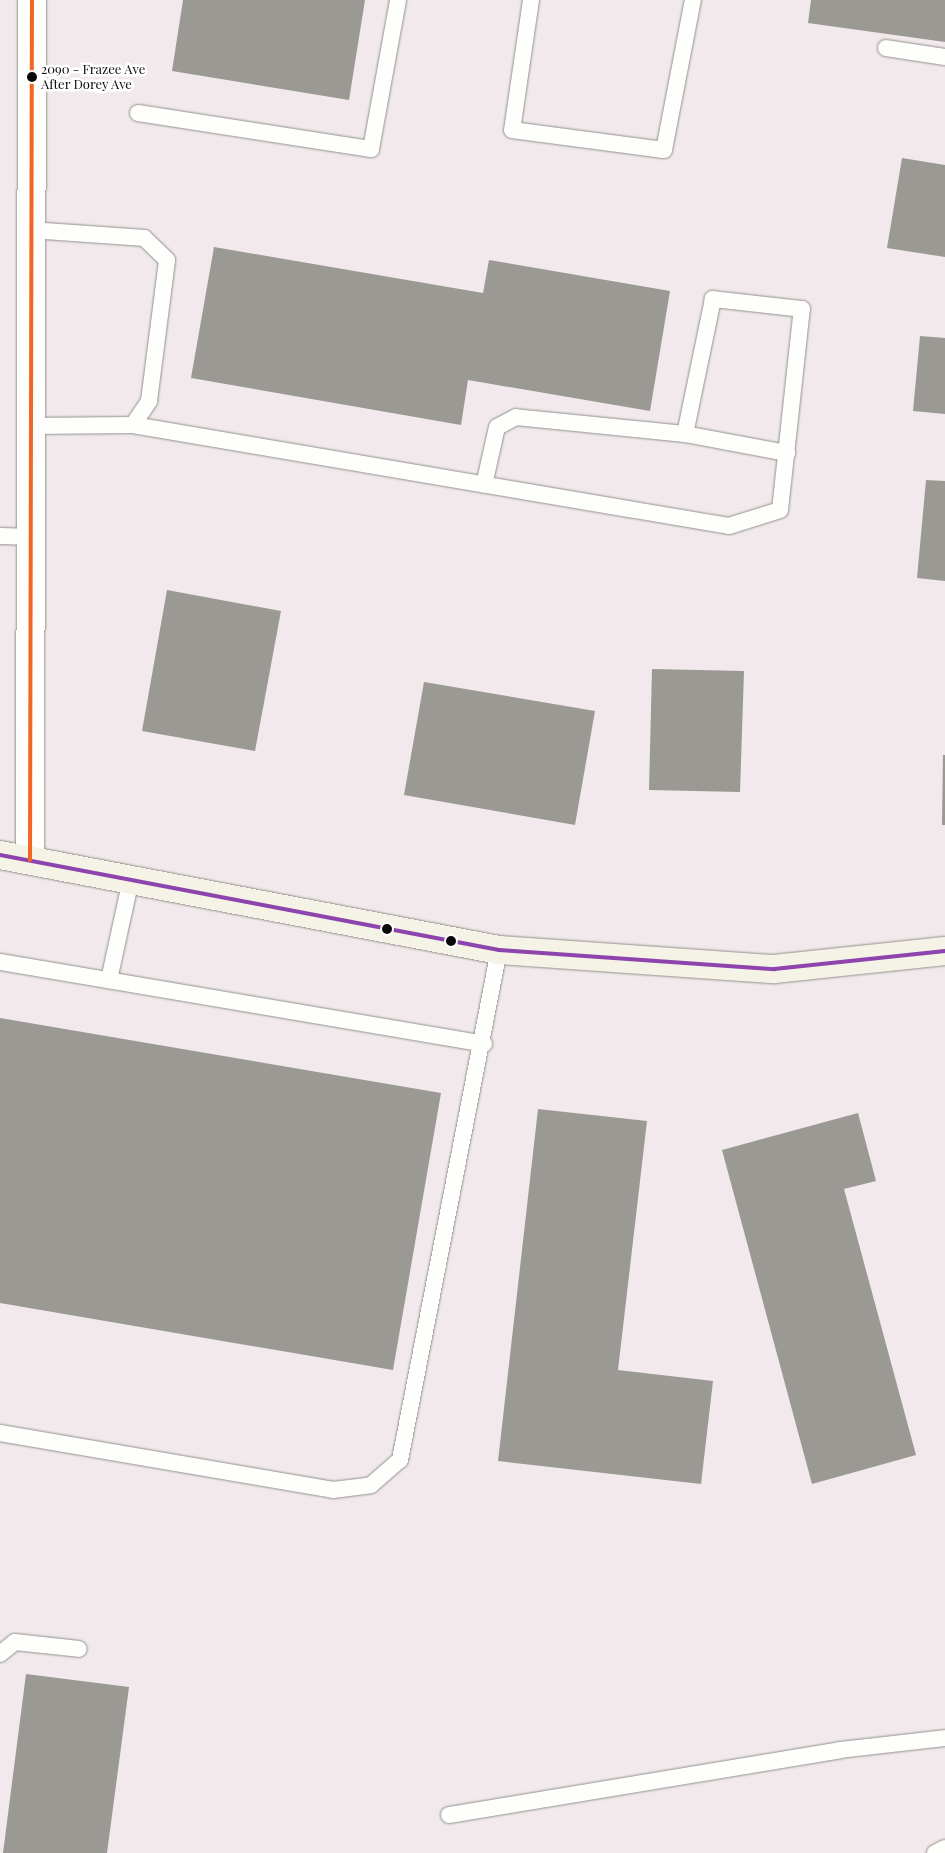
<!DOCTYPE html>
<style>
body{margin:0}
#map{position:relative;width:945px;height:1853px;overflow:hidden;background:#f9f8ec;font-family:"Playfair Display",serif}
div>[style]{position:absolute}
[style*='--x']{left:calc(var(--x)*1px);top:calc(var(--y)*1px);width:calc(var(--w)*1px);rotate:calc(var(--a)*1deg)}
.industrial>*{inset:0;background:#f1e9eb}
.building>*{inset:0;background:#9b9993}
.roads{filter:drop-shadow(0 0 1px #92918c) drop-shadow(0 0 1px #92918c)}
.service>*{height:16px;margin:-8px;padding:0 8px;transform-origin:8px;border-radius:8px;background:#fefefc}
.minor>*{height:28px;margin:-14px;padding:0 14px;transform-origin:14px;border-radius:14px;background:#fefefc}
.secondary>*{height:28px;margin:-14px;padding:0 14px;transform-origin:14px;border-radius:14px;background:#f4f3e6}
.bus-1>*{height:4px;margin:-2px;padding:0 2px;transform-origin:2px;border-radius:2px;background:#8e44ad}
.bus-2>*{height:4px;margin:-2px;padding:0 2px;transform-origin:2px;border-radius:2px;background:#f26522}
.dots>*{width:14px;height:14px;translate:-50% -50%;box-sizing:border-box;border:2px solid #fff;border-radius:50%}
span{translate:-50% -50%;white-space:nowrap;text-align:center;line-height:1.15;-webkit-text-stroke:5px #fff;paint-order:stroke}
.bus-label{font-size:13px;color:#0a0a0a}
.left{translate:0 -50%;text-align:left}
</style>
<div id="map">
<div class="industrial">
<i style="clip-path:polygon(0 0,945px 0,945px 1853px,0 1853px)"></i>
</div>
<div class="building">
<i style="clip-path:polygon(183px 0,365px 0,349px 100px,172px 71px)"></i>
<i style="clip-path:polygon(811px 0,945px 0,945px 42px,808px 23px)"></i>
<i style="clip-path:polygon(902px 158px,945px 165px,945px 257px,887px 248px)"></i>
<i style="clip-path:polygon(214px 247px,483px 293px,489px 260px,670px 291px,650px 411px,468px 380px,461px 425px,191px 378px)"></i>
<i style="clip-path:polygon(920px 336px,945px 338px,945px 414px,913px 411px)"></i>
<i style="clip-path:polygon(926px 480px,945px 481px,945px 581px,917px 578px)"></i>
<i style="clip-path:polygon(167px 590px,281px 611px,255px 751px,142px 731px)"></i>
<i style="clip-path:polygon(652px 669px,744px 671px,740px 792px,649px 790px)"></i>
<i style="clip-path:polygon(424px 682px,595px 711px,575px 825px,404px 795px)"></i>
<i style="clip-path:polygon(943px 755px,945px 755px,945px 825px,942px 825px)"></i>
<i style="clip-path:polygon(0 1018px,441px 1093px,393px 1370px,0 1303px)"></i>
<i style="clip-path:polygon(538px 1109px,647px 1121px,618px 1370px,713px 1381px,701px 1484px,498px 1461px)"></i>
<i style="clip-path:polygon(858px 1113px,876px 1181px,844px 1189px,916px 1455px,812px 1484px,722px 1150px)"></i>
<i style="clip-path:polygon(26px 1674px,129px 1687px,107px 1853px,3px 1853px)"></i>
</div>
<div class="roads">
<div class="service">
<i style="--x:531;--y:0;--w:131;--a:98.3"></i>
<i style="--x:512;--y:130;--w:153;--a:7.5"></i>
<i style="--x:664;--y:150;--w:153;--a:-79.1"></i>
<i style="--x:886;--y:48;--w:60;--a:8.7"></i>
<i style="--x:138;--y:113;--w:236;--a:8.8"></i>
<i style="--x:371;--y:149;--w:151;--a:-79.7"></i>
<i style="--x:133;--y:425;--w:604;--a:9.62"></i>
<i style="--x:729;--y:526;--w:53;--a:-17.4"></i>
<i style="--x:780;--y:510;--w:202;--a:-83.8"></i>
<i style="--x:802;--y:309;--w:90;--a:-173.6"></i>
<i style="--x:713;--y:299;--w:138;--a:101.7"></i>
<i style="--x:685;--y:434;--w:170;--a:-174.3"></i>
<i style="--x:516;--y:417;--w:21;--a:152"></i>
<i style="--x:497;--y:427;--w:59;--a:102.6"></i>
<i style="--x:31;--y:426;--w:102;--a:-0.6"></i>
<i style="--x:133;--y:425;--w:29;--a:-56"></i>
<i style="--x:149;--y:401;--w:142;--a:-82.7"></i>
<i style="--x:167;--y:260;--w:32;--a:-136"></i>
<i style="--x:144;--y:238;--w:113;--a:-176"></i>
<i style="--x:685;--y:434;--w:104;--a:10.6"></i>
<i style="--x:0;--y:536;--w:31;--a:2"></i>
<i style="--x:0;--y:962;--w:491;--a:9.6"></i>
<i style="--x:109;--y:980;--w:103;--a:-77.7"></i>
<i style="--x:0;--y:1433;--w:338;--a:9.7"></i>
<i style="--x:333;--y:1490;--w:38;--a:-7"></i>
<i style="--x:371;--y:1485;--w:38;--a:-41"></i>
<i style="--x:400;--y:1460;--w:520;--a:-79.01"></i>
<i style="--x:0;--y:1654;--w:19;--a:-39"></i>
<i style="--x:15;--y:1642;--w:64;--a:6.2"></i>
<i style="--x:449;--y:1815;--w:396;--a:-9.4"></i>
<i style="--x:840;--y:1750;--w:106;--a:-6.5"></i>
<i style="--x:935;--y:1853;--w:11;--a:-27"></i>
</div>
<div class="minor">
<i style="--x:30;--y:860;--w:860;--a:-89.87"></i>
</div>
<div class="secondary">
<i style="--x:0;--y:855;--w:508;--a:10.78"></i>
<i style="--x:499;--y:950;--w:276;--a:4"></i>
<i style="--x:774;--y:969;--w:172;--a:-6"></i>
</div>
</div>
<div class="bus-1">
<i style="--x:0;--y:855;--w:508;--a:10.78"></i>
<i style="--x:499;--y:950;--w:276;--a:4"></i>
<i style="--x:774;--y:969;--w:172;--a:-6"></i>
</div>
<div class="bus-2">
<i style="--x:30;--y:860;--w:860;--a:-89.87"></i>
</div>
<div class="dots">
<i style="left:32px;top:77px;background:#0a0a0a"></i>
<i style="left:387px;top:929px;background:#0a0a0a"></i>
<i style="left:451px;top:941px;background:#0a0a0a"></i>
</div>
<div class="bus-label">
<span class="left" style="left:41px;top:77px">2090 - Frazee Ave<br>After Dorey Ave</span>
</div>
</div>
